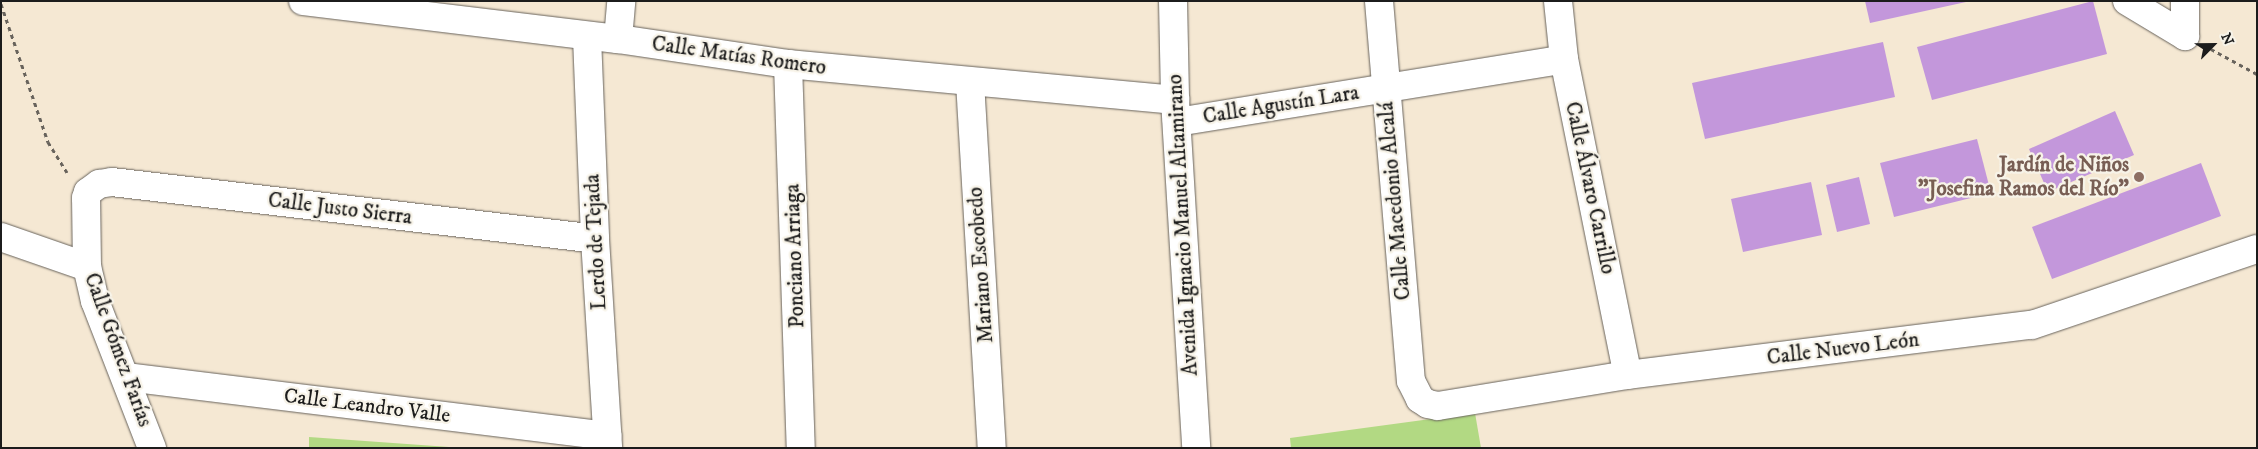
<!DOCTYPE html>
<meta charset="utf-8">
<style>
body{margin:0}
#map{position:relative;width:2258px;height:449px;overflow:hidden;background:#f5e8d3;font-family:"IM FELL DW Pica",serif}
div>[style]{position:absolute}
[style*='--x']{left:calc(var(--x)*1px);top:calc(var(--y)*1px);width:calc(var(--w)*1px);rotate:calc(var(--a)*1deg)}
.green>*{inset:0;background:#b2d983}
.building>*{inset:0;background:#c397db}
.path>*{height:3px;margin-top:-1.5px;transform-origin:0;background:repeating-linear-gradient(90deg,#68635c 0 4px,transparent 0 8px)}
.roads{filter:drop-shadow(0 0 1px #68635c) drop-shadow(0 0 1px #68635c)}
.minor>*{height:28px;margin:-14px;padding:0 14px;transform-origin:14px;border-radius:14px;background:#fff}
.dots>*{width:14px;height:14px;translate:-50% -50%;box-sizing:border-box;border:2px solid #f7f3e8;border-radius:50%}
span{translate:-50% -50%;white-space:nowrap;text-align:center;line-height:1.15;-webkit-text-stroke:4.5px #f7f3e8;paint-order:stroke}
.street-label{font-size:21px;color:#1c1c1c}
.education-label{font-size:21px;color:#785e54;font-weight:700}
.right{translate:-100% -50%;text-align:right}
.frame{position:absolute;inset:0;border:2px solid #1c1c1c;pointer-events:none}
.north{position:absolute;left:2188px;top:20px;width:50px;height:50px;-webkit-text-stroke:4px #f7f3e8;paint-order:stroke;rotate:67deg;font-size:14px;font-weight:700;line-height:20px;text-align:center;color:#1c1c1c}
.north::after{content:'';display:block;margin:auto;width:18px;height:22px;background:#1c1c1c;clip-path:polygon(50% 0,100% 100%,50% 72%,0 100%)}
</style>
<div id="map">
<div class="green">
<i style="clip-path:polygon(1475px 413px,1481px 448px,1291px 448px,1290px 438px)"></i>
<i style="clip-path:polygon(309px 437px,463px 448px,309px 448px)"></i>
</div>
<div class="building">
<i style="clip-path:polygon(1865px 1px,1965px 1px,1966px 2px,1870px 23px)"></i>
<i style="clip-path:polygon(2093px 1px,2107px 54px,1932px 100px,1917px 47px)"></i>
<i style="clip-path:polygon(1883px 42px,1895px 97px,1705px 139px,1692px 83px)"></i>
<i style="clip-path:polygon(2115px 111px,2134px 155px,2048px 192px,2029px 149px)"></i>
<i style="clip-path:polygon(1977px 139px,1991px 193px,1894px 217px,1880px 163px)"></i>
<i style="clip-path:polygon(2201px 163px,2221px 216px,2052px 279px,2032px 227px)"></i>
<i style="clip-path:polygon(1859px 177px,1870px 224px,1837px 232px,1826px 185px)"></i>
<i style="clip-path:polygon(1811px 182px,1822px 235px,1743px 252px,1731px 199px)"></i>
</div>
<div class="path">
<i style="--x:1;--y:4;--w:146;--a:71.2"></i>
<i style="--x:48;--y:142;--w:36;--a:58"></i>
<i style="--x:2211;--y:49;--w:52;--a:28.5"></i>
</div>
<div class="roads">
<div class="minor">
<i style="--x:303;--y:1;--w:317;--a:6.9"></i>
<i style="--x:618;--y:39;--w:172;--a:8.4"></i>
<i style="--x:788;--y:64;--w:389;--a:5.3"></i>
<i style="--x:1173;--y:1;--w:99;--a:88.8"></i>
<i style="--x:1175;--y:100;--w:349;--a:86.5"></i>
<i style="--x:1379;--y:1;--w:381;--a:85.2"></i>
<i style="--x:1411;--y:381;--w:20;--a:63"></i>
<i style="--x:1420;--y:399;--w:9;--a:32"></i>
<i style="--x:1428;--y:404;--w:10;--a:11"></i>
<i style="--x:1438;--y:406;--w:193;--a:-9.3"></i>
<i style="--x:1628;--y:375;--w:407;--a:-7.1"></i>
<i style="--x:2032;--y:325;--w:237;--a:-18.7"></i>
<i style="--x:1558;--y:1;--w:58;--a:84.1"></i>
<i style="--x:1564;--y:59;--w:322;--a:78.6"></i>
<i style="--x:2127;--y:1;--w:68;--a:31.1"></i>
<i style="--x:2185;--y:1;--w:35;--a:90"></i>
<i style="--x:587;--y:37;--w:202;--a:87.7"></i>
<i style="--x:595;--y:239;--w:209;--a:86.4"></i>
<i style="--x:618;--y:39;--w:38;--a:-85"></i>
<i style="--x:788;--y:64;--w:384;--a:88.1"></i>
<i style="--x:970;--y:82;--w:367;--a:86.6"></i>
<i style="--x:1177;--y:122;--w:392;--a:-9.2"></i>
<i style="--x:1;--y:237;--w:91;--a:19.2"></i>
<i style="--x:127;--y:377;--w:484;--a:7"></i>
<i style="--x:152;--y:448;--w:158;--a:-111.2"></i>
<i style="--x:95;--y:301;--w:35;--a:-103"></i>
<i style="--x:87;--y:267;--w:69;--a:-90.8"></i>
<i style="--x:86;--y:198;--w:6;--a:-72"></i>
<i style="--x:88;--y:192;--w:14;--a:-36"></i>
<i style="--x:99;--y:184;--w:13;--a:-9"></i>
<i style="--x:112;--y:182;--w:486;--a:6.7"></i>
</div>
</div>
<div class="dots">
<i style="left:2139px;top:177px;background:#8d6e63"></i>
</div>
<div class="street-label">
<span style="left:739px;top:56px;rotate:8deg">Calle Matías Romero</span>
<span style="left:1281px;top:105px;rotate:-9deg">Calle Agustín Lara</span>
<span style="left:1590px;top:188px;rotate:78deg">Calle Álvaro Carrillo</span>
<span style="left:1395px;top:201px;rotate:-95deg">Calle Macedonio Alcalá</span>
<span style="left:340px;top:209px;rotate:7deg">Calle Justo Sierra</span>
<span style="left:1183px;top:225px;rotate:-93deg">Avenida Ignacio Manuel Altamirano</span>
<span style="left:596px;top:242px;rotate:-93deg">Lerdo de Tejada</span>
<span style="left:795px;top:256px;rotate:-92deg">Ponciano Arriaga</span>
<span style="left:981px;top:265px;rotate:-94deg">Mariano Escobedo</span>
<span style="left:1843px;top:349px;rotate:-7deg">Calle Nuevo León</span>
<span style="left:118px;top:350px;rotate:70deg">Calle Gómez Farías</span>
<span style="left:367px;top:406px;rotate:7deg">Calle Leandro Valle</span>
</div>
<div class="education-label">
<span class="right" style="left:2129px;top:177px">Jardín de Niños<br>"Josefina Ramos del Río"</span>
</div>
<div class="frame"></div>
<div class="north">N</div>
</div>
